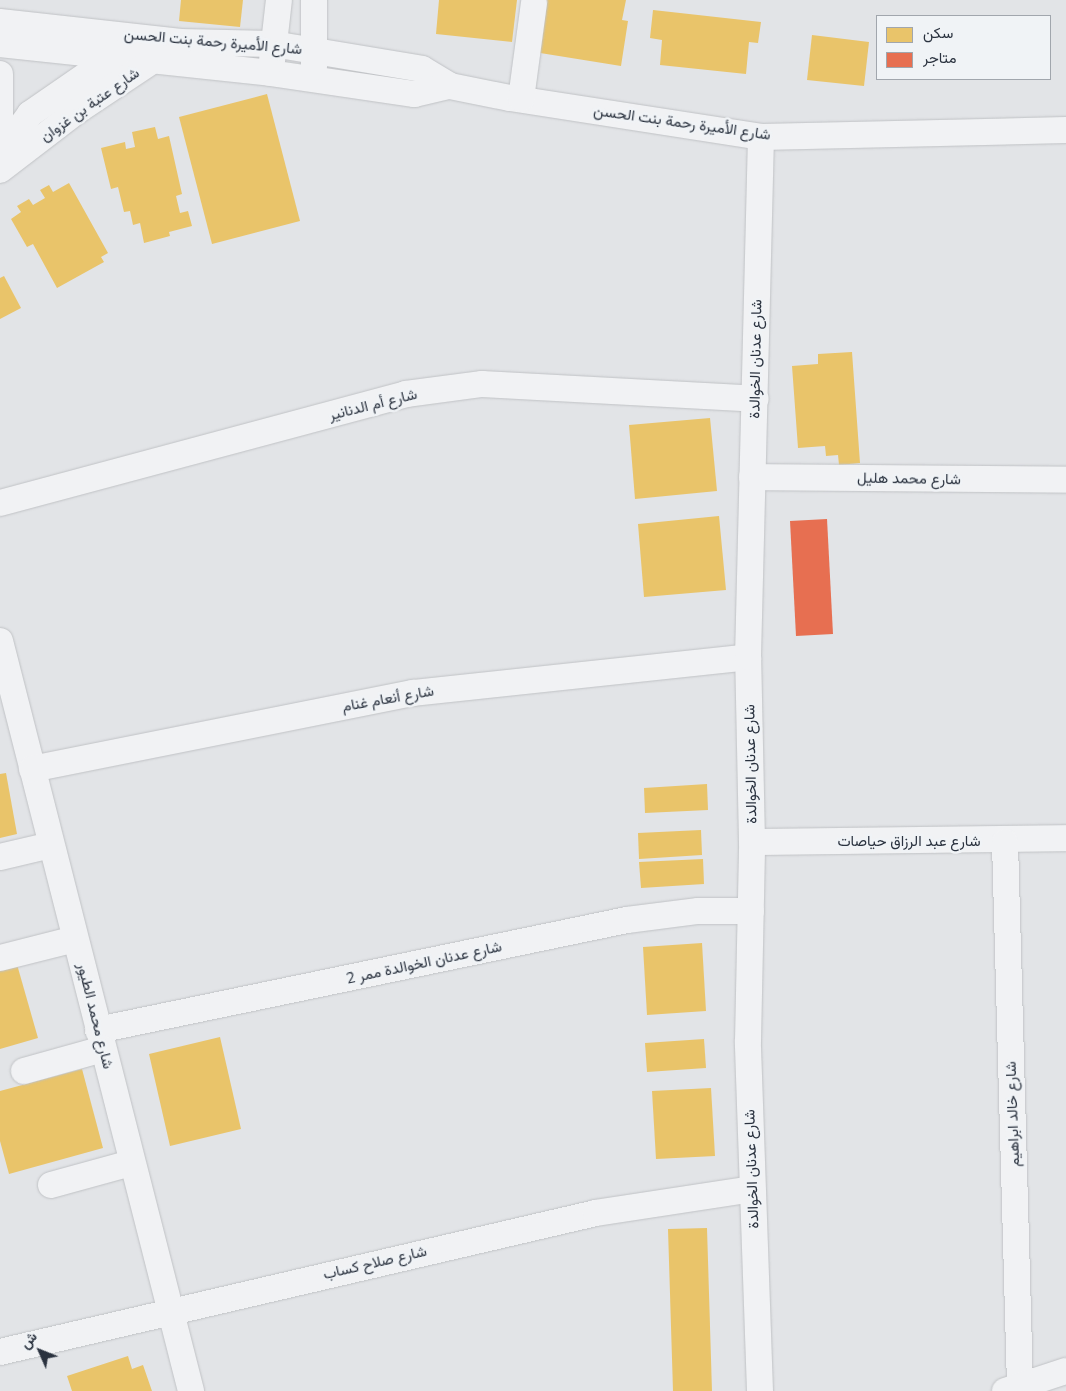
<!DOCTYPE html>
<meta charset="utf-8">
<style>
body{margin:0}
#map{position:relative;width:1066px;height:1391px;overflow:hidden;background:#e2e4e7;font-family:"Nunito Sans",Vazirmatn,sans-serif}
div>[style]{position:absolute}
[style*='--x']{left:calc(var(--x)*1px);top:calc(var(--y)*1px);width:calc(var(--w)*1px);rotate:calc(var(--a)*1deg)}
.homes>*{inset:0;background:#e9c46a}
.shops>*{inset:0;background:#e76f51}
.roads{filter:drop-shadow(0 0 1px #c0c2c5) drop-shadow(0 0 1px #c0c2c5)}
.minor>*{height:26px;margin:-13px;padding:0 13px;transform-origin:13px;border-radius:13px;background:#f1f2f4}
span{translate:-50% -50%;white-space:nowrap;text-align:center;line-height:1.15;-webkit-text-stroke:5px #f0f3f6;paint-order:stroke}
.street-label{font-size:15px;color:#2a323f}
.legend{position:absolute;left:876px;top:15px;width:175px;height:65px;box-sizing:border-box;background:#f0f3f6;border:1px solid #a1a6ad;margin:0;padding:6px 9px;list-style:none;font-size:15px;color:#2a323f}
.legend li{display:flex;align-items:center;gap:10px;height:25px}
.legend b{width:25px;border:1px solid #a1a6ad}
.north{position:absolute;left:15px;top:1326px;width:50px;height:50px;-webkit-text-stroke:4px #f0f3f6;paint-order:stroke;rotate:314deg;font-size:14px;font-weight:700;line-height:20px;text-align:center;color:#2a323f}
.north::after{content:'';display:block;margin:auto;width:18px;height:22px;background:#2a323f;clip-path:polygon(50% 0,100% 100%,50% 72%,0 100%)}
</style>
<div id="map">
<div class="homes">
<i style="clip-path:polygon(181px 0,243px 0,240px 27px,179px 21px)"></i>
<i style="clip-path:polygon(439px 0,517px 0,512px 42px,436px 34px)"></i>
<i style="clip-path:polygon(542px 0,626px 0,622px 20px,628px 21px,621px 66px,534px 52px)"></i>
<i style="clip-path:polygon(653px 10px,761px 22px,758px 43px,749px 42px,746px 74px,660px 65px,662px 40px,650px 38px)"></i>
<i style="clip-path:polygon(812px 35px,869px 42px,864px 86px,807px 80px)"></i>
<i style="clip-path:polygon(267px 94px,300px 221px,212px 244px,179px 117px)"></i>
<i style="clip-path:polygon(155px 127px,158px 139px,169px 136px,182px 194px,176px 196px,180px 213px,188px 211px,192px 226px,169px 232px,170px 236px,144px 243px,140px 223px,133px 225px,130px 211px,124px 212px,118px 187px,111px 189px,101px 148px,125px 142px,126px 149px,135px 147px,132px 132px)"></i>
<i style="clip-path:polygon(69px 183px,108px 253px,101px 257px,104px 262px,57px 288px,33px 244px,27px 247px,11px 219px,21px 212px,17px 206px,29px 199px,33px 205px,45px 198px,40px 190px,49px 185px,53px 192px)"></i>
<i style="clip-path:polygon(4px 276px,21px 308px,0 319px,0 278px)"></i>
<i style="clip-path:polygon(852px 352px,860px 463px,839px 465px,838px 455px,826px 456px,825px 446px,798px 448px,792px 366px,818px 364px,818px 354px)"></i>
<i style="clip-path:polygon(710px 418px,717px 491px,635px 499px,629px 425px)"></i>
<i style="clip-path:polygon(719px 516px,726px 590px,644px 597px,638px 524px)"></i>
<i style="clip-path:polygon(6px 773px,17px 834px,0 838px,0 774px)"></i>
<i style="clip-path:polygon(707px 784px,708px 810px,645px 813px,644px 788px)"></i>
<i style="clip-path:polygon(701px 830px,702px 855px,639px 859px,638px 833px)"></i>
<i style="clip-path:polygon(703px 859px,704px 884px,641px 888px,639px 862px)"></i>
<i style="clip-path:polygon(702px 943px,706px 1011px,647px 1015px,643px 947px)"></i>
<i style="clip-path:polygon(16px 961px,38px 1038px,0 1049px,0 965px)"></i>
<i style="clip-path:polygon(220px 1037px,241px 1129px,170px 1146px,149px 1054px)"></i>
<i style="clip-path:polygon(704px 1039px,706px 1068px,647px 1072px,645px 1043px)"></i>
<i style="clip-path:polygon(82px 1069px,103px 1148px,9px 1174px,0 1141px,0 1091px)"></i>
<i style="clip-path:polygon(711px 1088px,715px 1156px,656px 1159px,652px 1091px)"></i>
<i style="clip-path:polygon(707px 1228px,712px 1391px,673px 1391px,668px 1229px)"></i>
<i style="clip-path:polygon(128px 1356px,132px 1369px,143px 1365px,152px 1391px,72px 1391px,67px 1376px)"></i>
</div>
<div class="shops">
<i style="clip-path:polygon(827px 519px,833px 634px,796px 636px,790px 521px)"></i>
</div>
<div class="roads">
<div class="minor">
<i style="--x:0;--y:22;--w:182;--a:6.3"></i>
<i style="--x:181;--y:42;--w:92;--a:1.2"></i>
<i style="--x:273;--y:44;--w:151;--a:9.5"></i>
<i style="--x:422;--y:69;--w:33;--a:31"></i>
<i style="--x:450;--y:86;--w:61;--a:11.3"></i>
<i style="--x:510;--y:98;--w:254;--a:8.8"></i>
<i style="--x:761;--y:137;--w:305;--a:-1.3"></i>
<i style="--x:0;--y:44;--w:272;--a:6.1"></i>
<i style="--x:270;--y:73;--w:146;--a:8.3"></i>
<i style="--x:414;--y:94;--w:37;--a:-13"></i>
<i style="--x:272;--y:61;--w:61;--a:-83.5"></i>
<i style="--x:314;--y:67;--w:67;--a:-90"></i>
<i style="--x:0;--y:74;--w:59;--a:90"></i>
<i style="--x:521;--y:99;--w:97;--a:-82.3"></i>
<i style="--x:0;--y:155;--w:51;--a:-53.8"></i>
<i style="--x:30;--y:114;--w:106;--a:-34.6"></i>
<i style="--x:0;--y:170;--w:97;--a:-37.5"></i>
<i style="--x:77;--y:111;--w:97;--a:-33.7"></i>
<i style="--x:752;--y:477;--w:314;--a:0.5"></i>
<i style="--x:0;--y:503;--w:420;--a:-15"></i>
<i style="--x:406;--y:394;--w:77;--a:-7.5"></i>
<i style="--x:482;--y:384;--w:274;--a:3.1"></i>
<i style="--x:0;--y:641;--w:774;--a:75.71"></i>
<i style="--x:32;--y:769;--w:389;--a:-11.3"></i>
<i style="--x:413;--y:693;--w:337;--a:-6.1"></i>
<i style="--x:752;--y:842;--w:314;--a:-0.7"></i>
<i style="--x:1005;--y:842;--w:544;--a:88.42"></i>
<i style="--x:0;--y:857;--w:52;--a:-13.2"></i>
<i style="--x:0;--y:958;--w:77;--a:-14.2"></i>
<i style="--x:98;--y:1030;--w:540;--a:-11.75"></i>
<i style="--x:627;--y:920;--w:72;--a:-7.2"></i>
<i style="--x:698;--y:911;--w:53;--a:0"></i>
<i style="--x:24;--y:1071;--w:82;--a:-15.6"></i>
<i style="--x:51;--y:1185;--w:83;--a:-15.4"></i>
<i style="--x:0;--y:1352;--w:612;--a:-13.13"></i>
<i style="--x:596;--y:1213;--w:158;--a:-8.7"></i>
<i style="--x:760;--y:1391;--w:350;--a:-92"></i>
<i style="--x:748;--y:1041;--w:199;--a:-88.8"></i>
<i style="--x:752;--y:842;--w:185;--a:-91.2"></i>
<i style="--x:748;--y:657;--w:520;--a:-88.57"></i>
<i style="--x:1005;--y:1391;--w:64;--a:-18.2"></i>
</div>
</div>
<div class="street-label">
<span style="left:213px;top:42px;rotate:5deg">شارع الأميرة رحمة بنت الحسن</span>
<span style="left:90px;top:105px;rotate:-35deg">شارع عتبة بن غزوان</span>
<span style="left:682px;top:123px;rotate:8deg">شارع الأميرة رحمة بنت الحسن</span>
<span style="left:756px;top:359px;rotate:-89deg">شارع عدنان الخوالدة</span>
<span style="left:373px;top:405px;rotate:-14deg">شارع أم الدنانير</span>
<span style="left:909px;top:479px;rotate:1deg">شارع محمد هليل</span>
<span style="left:388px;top:699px;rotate:-10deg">شارع أنعام غنام</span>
<span style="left:751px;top:764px;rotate:-91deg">شارع عدنان الخوالدة</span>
<span style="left:909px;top:842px">شارع عبد الرزاق حياصات</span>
<span style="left:424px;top:963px;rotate:-12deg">شارع عدنان الخوالدة ممر 2</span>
<span style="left:95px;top:1016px;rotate:76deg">شارع محمد الطيور</span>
<span style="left:1013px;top:1114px;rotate:-92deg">شارع خالد ابراهيم</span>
<span style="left:752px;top:1169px;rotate:-92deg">شارع عدنان الخوالدة</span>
<span style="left:375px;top:1263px;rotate:-13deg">شارع صلاح كساب</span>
</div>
<ul class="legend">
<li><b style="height:14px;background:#e9c46a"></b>سكن</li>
<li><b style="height:14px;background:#e76f51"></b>متاجر</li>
</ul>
<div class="north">ش</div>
</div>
